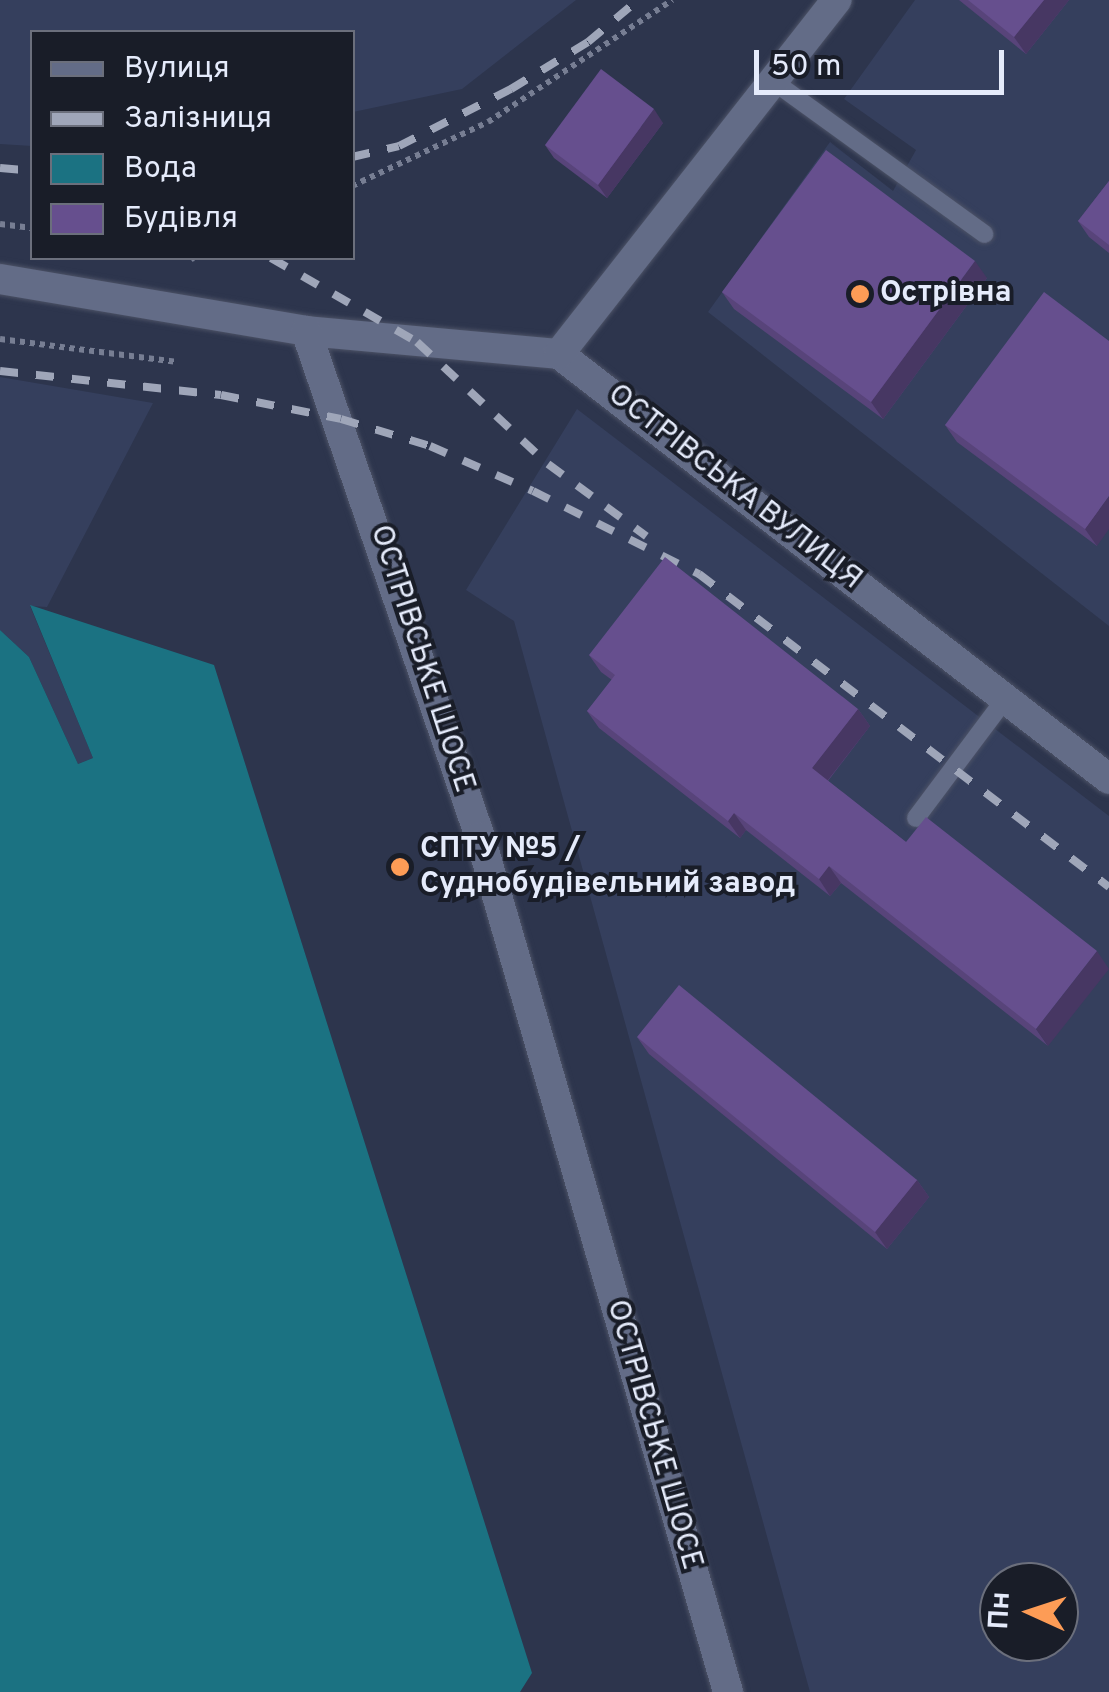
<!DOCTYPE html>
<meta charset="utf-8">
<style>
body{margin:0}
#map{position:relative;width:1109px;height:1692px;overflow:hidden;background:#2d354d;font-family:Overpass,sans-serif}
div>[style]{position:absolute}
[style*='--x']{left:calc(var(--x)*1px);top:calc(var(--y)*1px);width:calc(var(--w)*1px);rotate:calc(var(--a)*1deg)}
.built>*{inset:0;background:#353f5d}
.water>*{inset:0;background:#1b7282}
.path>*{height:6px;margin-top:-3px;transform-origin:0;background:repeating-linear-gradient(90deg,#777e93 0 5px,transparent 0 10px)}
.roads{filter:drop-shadow(0 0 2px #4c5266) drop-shadow(0 0 2px #4c5266)}
.service>*{height:18px;margin:-9px;padding:0 9px;transform-origin:9px;border-radius:9px;background:#636c87}
.minor>*{height:30px;margin:-15px;padding:0 15px;transform-origin:15px;border-radius:15px;background:#636c87}
.tertiary>*{height:30px;margin:-15px;padding:0 15px;transform-origin:15px;border-radius:15px;background:#636c87}
.rail>*{height:8px;margin-top:-4px;transform-origin:0;background:repeating-linear-gradient(90deg,#9fa6b9 0 18px,transparent 0 36px)}
.wall>*{inset:0;background:#58447a}
.shaded-wall>*{inset:0;background:#473763}
.building>*{inset:0;background:#664f8e}
.dots>*{width:28px;height:28px;translate:-50% -50%;box-sizing:border-box;border:5px solid #191d28;border-radius:50%}
span{translate:-50% -50%;white-space:nowrap;text-align:center;line-height:1.15;-webkit-text-stroke:8px #191d28;paint-order:stroke}
.poi-label{font-size:30px;color:#e5ebfb;font-weight:700}
.left{translate:0 -50%;text-align:left}
.street-label{font-size:30px;color:#e5ebfb}
.legend{position:absolute;left:30px;top:30px;width:325px;height:230px;box-sizing:border-box;background:#191d28;border:2px solid #6b6f7c;margin:0;padding:12px 18px;list-style:none;font-size:30px;color:#e5ebfb}
.legend li{display:flex;align-items:center;gap:20px;height:50px}
.legend b{width:50px;border:2px solid #6b6f7c}
.north{position:absolute;left:979px;top:1562px;width:100px;height:100px;box-sizing:border-box;background:#191d28;border:2px solid #6b6f7c;border-radius:50%;rotate:273deg;font-size:28px;font-weight:700;line-height:40px;text-align:center;color:#e5ebfb}
.north::after{content:'';display:block;margin:auto;width:35px;height:45px;background:#fd9c56;clip-path:polygon(50% 0,100% 100%,50% 72%,0 100%)}
.scale{position:absolute;left:754px;top:50px;width:250px;height:45px;box-sizing:border-box;border:5px solid #e5ebfb;border-top:0;padding-left:12px;font-size:30px;line-height:35px;white-space:nowrap;color:#e5ebfb;-webkit-text-stroke:8px #191d28;paint-order:stroke}
</style>
<div id="map">
<div class="built">
<i style="clip-path:polygon(0 0,576px 0,462px 89px,353px 112px,352px 32px,32px 32px,32px 146px,0 144px)"></i>
<i style="clip-path:polygon(915px 0,1109px 0,1109px 626px,708px 312px,830px 142px,893px 191px,916px 150px,844px 99px)"></i>
<i style="clip-path:polygon(0 377px,153px 403px,47px 607px,30px 606px,93px 758px,78px 764px,29px 657px,0 630px)"></i>
<i style="clip-path:polygon(evenodd,577px 409px,1109px 816px,1109px 1692px,810px 1692px,514px 621px,466px 590px,577px 409px,999px 1582px,1059px 1582px,1059px 1642px,999px 1642px,999px 1582px)"></i>
</div>
<div class="water">
<i style="clip-path:polygon(30px 605px,214px 665px,532px 1673px,520px 1692px,0 1692px,0 630px,29px 657px,78px 764px,93px 758px)"></i>
</div>
<div class="path">
<i style="--x:352;--y:186;--w:150;--a:-25.2"></i>
<i style="--x:488;--y:122;--w:221;--a:-33.5"></i>
<i style="--x:0;--y:224;--w:32;--a:7"></i>
<i style="--x:191;--y:259;--w:3;--a:-18"></i>
<i style="--x:0;--y:339;--w:177;--a:7.4"></i>
</div>
<div class="roads">
<div class="service">
<i style="--x:773;--y:81;--w:261;--a:35.9"></i>
<i style="--x:916;--y:818;--w:149;--a:-53.2"></i>
</div>
<div class="minor">
<i style="--x:306;--y:331;--w:254;--a:5.2"></i>
<i style="--x:559;--y:354;--w:695;--a:37.69"></i>
<i style="--x:559;--y:354;--w:450;--a:-51.9"></i>
</div>
<div class="tertiary">
<i style="--x:0;--y:279;--w:310;--a:9.6"></i>
<i style="--x:306;--y:331;--w:535;--a:71.02"></i>
<i style="--x:480;--y:837;--w:890;--a:73.82"></i>
</div>
</div>
<div class="rail">
<i style="--x:352;--y:157;--w:48;--a:-13.2"></i>
<i style="--x:399;--y:146;--w:126;--a:-27"></i>
<i style="--x:511;--y:89;--w:90;--a:-31.4"></i>
<i style="--x:588;--y:42;--w:65;--a:-40"></i>
<i style="--x:0;--y:168;--w:32;--a:5"></i>
<i style="--x:271;--y:258;--w:168;--a:29.9"></i>
<i style="--x:417;--y:342;--w:179;--a:43"></i>
<i style="--x:548;--y:464;--w:122;--a:36.3"></i>
<i style="--x:0;--y:371;--w:222;--a:6.2"></i>
<i style="--x:221;--y:395;--w:122;--a:11.3"></i>
<i style="--x:341;--y:419;--w:93;--a:16.9"></i>
<i style="--x:430;--y:446;--w:112;--a:23.6"></i>
<i style="--x:533;--y:491;--w:186;--a:26.6"></i>
<i style="--x:699;--y:574;--w:516;--a:37.36"></i>
</div>
<div class="wall">
<i style="clip-path:polygon(959px 0,1069px 0,1026px 54px)"></i>
<i style="clip-path:polygon(663px 123px,607px 198px,554px 158px,545px 145px)"></i>
<i style="clip-path:polygon(1109px 181px,1109px 253px,1089px 237px,1078px 221px)"></i>
<i style="clip-path:polygon(987px 278px,883px 419px,734px 309px,722px 292px)"></i>
<i style="clip-path:polygon(1109px 341px,1097px 546px,957px 442px,945px 425px)"></i>
<i style="clip-path:polygon(589px 655px,858px 709px,870px 726px,828px 781px,906px 842px,1048px 1046px,841px 883px,830px 896px,746px 830px,740px 838px,599px 728px,587px 711px,612px 680px,601px 672px)"></i>
<i style="clip-path:polygon(637px 1037px,917px 1180px,929px 1197px,887px 1249px,649px 1054px)"></i>
</div>
<div class="shaded-wall">
<i style="clip-path:polygon(1044px 0,1069px 0,1026px 54px,1014px 37px)"></i>
<i style="clip-path:polygon(654px 109px,663px 123px,607px 198px,598px 185px)"></i>
<i style="clip-path:polygon(975px 261px,987px 278px,883px 419px,871px 402px)"></i>
<i style="clip-path:polygon(1109px 496px,1109px 529px,1097px 546px,1085px 529px)"></i>
<i style="clip-path:polygon(858px 709px,870px 726px,824px 785px,812px 768px)"></i>
<i style="clip-path:polygon(734px 813px,746px 830px,740px 838px,728px 821px)"></i>
<i style="clip-path:polygon(829px 866px,841px 883px,830px 896px,819px 879px)"></i>
<i style="clip-path:polygon(1097px 951px,1109px 969px,1048px 1046px,1036px 1029px)"></i>
<i style="clip-path:polygon(917px 1180px,929px 1197px,887px 1249px,875px 1232px)"></i>
</div>
<div class="building">
<i style="clip-path:polygon(968px 0,1044px 0,1014px 37px)"></i>
<i style="clip-path:polygon(601px 69px,654px 109px,598px 185px,545px 145px)"></i>
<i style="clip-path:polygon(826px 150px,975px 261px,871px 402px,722px 292px)"></i>
<i style="clip-path:polygon(1109px 181px,1109px 245px,1078px 221px)"></i>
<i style="clip-path:polygon(1044px 292px,1109px 341px,1109px 496px,1085px 529px,945px 425px)"></i>
<i style="clip-path:polygon(665px 557px,858px 709px,812px 768px,906px 842px,926px 817px,1097px 951px,1036px 1029px,829px 866px,819px 879px,734px 813px,728px 821px,587px 711px,615px 675px,589px 655px)"></i>
<i style="clip-path:polygon(679px 985px,917px 1180px,875px 1232px,637px 1037px)"></i>
</div>
<div class="dots">
<i style="left:860px;top:294px;background:#fd9c56"></i>
<i style="left:400px;top:867px;background:#fd9c56"></i>
</div>
<div class="poi-label">
<span class="left" style="left:880px;top:294px">Острівна</span>
<span class="left" style="left:420px;top:867px">СПТУ №5 /<br>Суднобудівельний завод</span>
</div>
<div class="street-label">
<span style="left:734px;top:488px;rotate:38deg">ОСТРІВСЬКА ВУЛИЦЯ</span>
<span style="left:421px;top:659px;rotate:72deg">ОСТРІВСЬКЕ ШОСЕ</span>
<span style="left:653px;top:1435px;rotate:74deg">ОСТРІВСЬКЕ ШОСЕ</span>
</div>
<ul class="legend">
<li><b style="height:12px;background:#636c87"></b>Вулиця</li>
<li><b style="height:12px;background:#9fa6b9"></b>Залізниця</li>
<li><b style="height:28px;background:#1b7282"></b>Вода</li>
<li><b style="height:28px;background:#664f8e"></b>Будівля</li>
</ul>
<div class="north">Пн</div>
<div class="scale">50 m</div>
</div>
